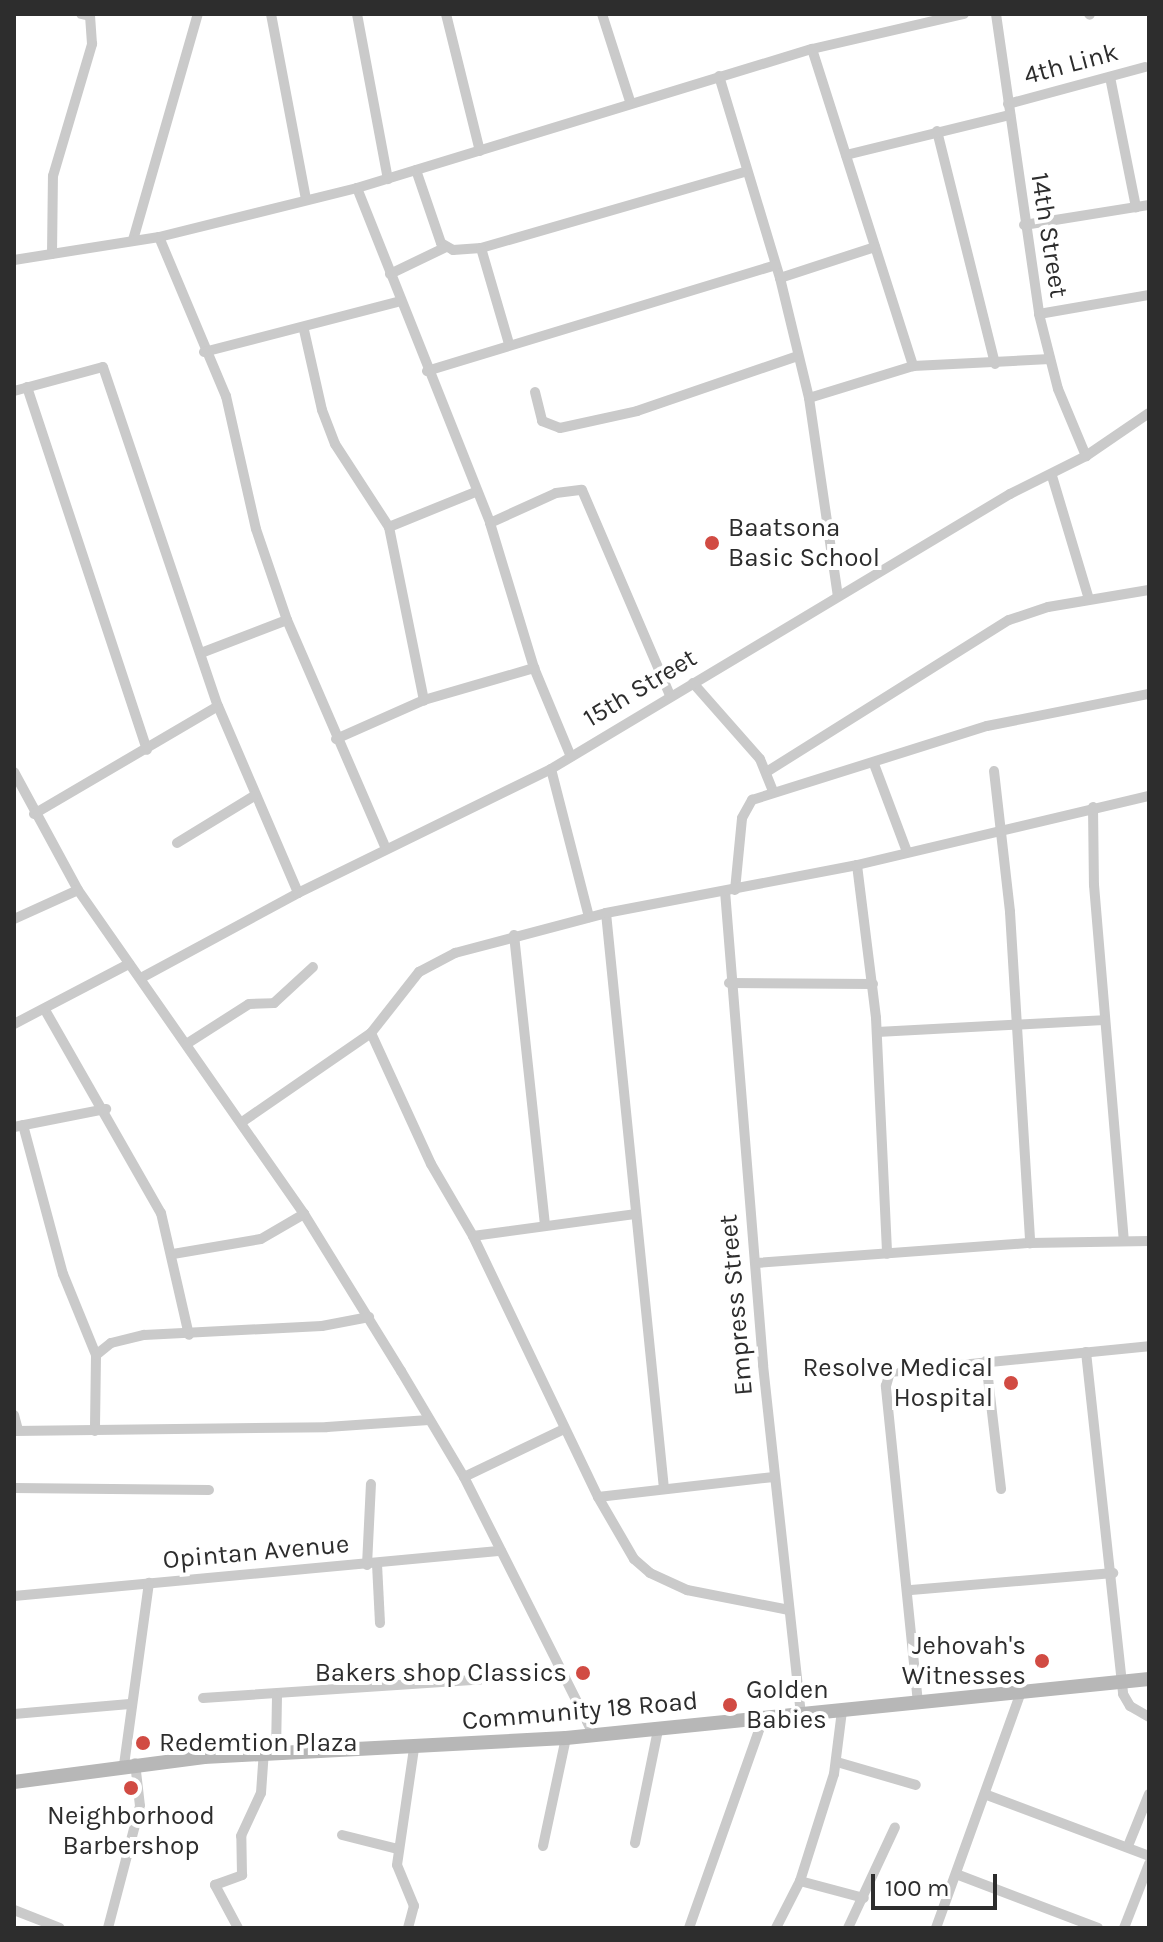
<!DOCTYPE html>
<style>
body{margin:0}
#map{position:relative;width:1163px;height:1942px;overflow:hidden;background:#fff;font-family:Karla,sans-serif}
div>[style]{position:absolute}
[style*='--x']{left:calc(var(--x)*1px);top:calc(var(--y)*1px);width:calc(var(--w)*1px);rotate:calc(var(--a)*1deg)}
.street>*{height:10px;margin:-5px;padding:0 5px;transform-origin:5px;border-radius:5px;background:#cacaca}
.secondary>*{height:14px;margin:-7px;padding:0 7px;transform-origin:7px;border-radius:7px;background:#b7b7b7}
.dots>*{width:22px;height:22px;translate:-50% -50%;box-sizing:border-box;border:4px solid #fff;border-radius:50%}
span{translate:-50% -50%;white-space:nowrap;text-align:center;line-height:1.15;-webkit-text-stroke:8px #fff;paint-order:stroke}
.street-label{font-size:26px;color:#2d2d2d}
.poi-label{font-size:26px;color:#2d2d2d}
.left{translate:0 -50%;text-align:left}
.right{translate:-100% -50%;text-align:right}
.frame{position:absolute;inset:0;border:16px solid #2d2d2d;pointer-events:none}
.scale{position:absolute;left:871px;top:1874px;width:126px;height:36px;box-sizing:border-box;border:4px solid #2d2d2d;border-top:0;padding-left:10px;font-size:24px;line-height:28px;white-space:nowrap;color:#2d2d2d;-webkit-text-stroke:6px #fff;paint-order:stroke}
</style>
<div id="map">
<div class="street">
<i style="--x:271;--y:14;--w:189;--a:79.3"></i>
<i style="--x:357;--y:14;--w:168;--a:79.4"></i>
<i style="--x:446;--y:14;--w:141;--a:76.1"></i>
<i style="--x:602;--y:14;--w:91;--a:72.2"></i>
<i style="--x:996;--y:14;--w:303;--a:81.8"></i>
<i style="--x:1039;--y:314;--w:77;--a:75.8"></i>
<i style="--x:1058;--y:389;--w:73;--a:67.3"></i>
<i style="--x:1089;--y:14;--w:1;--a:45"></i>
<i style="--x:812;--y:49;--w:333;--a:72.3"></i>
<i style="--x:719;--y:76;--w:211;--a:73.2"></i>
<i style="--x:780;--y:278;--w:123;--a:76.4"></i>
<i style="--x:809;--y:398;--w:200;--a:81.7"></i>
<i style="--x:1110;--y:77;--w:133;--a:78.7"></i>
<i style="--x:1008;--y:104;--w:142;--a:-15.1"></i>
<i style="--x:937;--y:131;--w:240;--a:76"></i>
<i style="--x:846;--y:155;--w:169;--a:-13.7"></i>
<i style="--x:416;--y:170;--w:77;--a:71.1"></i>
<i style="--x:441;--y:243;--w:14;--a:30"></i>
<i style="--x:453;--y:250;--w:28;--a:-4"></i>
<i style="--x:481;--y:248;--w:275;--a:-16.1"></i>
<i style="--x:357;--y:188;--w:360;--a:68.3"></i>
<i style="--x:490;--y:523;--w:152;--a:73.1"></i>
<i style="--x:534;--y:668;--w:96;--a:67.4"></i>
<i style="--x:1024;--y:225;--w:127;--a:-9.1"></i>
<i style="--x:159;--y:237;--w:173;--a:67.2"></i>
<i style="--x:226;--y:396;--w:136;--a:77.3"></i>
<i style="--x:256;--y:529;--w:96;--a:71.2"></i>
<i style="--x:287;--y:620;--w:249;--a:66.6"></i>
<i style="--x:133;--y:240;--w:235;--a:-74"></i>
<i style="--x:481;--y:248;--w:100;--a:73.7"></i>
<i style="--x:52;--y:254;--w:78;--a:-89.3"></i>
<i style="--x:53;--y:176;--w:138;--a:-73.5"></i>
<i style="--x:92;--y:44;--w:28;--a:-94"></i>
<i style="--x:90;--y:16;--w:9;--a:-167"></i>
<i style="--x:14;--y:260;--w:147;--a:-9"></i>
<i style="--x:159;--y:237;--w:204;--a:-13.9"></i>
<i style="--x:357;--y:188;--w:476;--a:-17"></i>
<i style="--x:812;--y:49;--w:156;--a:-13"></i>
<i style="--x:390;--y:274;--w:60;--a:-25.7"></i>
<i style="--x:780;--y:278;--w:100;--a:-18.1"></i>
<i style="--x:1039;--y:314;--w:112;--a:-9.8"></i>
<i style="--x:304;--y:330;--w:82;--a:77.3"></i>
<i style="--x:322;--y:410;--w:36;--a:69"></i>
<i style="--x:335;--y:444;--w:99;--a:57"></i>
<i style="--x:389;--y:527;--w:177;--a:78.6"></i>
<i style="--x:204;--y:352;--w:203;--a:-14.5"></i>
<i style="--x:427;--y:371;--w:364;--a:-16.9"></i>
<i style="--x:27;--y:387;--w:382;--a:71.7"></i>
<i style="--x:14;--y:391;--w:92;--a:-15.1"></i>
<i style="--x:103;--y:367;--w:358;--a:71.3"></i>
<i style="--x:218;--y:706;--w:203;--a:66.8"></i>
<i style="--x:535;--y:392;--w:30;--a:76"></i>
<i style="--x:542;--y:421;--w:19;--a:21"></i>
<i style="--x:560;--y:428;--w:79;--a:-12.4"></i>
<i style="--x:637;--y:411;--w:170;--a:-18.9"></i>
<i style="--x:809;--y:398;--w:109;--a:-17.1"></i>
<i style="--x:913;--y:366;--w:137;--a:-2.9"></i>
<i style="--x:1052;--y:476;--w:128;--a:73.3"></i>
<i style="--x:490;--y:523;--w:72;--a:-24.4"></i>
<i style="--x:556;--y:493;--w:26;--a:-7"></i>
<i style="--x:582;--y:490;--w:223;--a:66.8"></i>
<i style="--x:389;--y:527;--w:93;--a:-22.1"></i>
<i style="--x:201;--y:653;--w:92;--a:-21"></i>
<i style="--x:693;--y:683;--w:101;--a:48.6"></i>
<i style="--x:760;--y:759;--w:35;--a:68"></i>
<i style="--x:336;--y:739;--w:96;--a:-23.9"></i>
<i style="--x:424;--y:700;--w:115;--a:-16.2"></i>
<i style="--x:874;--y:764;--w:94;--a:69.4"></i>
<i style="--x:551;--y:769;--w:153;--a:75.6"></i>
<i style="--x:768;--y:771;--w:284;--a:-32.1"></i>
<i style="--x:1009;--y:620;--w:41;--a:-18.4"></i>
<i style="--x:1048;--y:607;--w:102;--a:-9.6"></i>
<i style="--x:994;--y:771;--w:142;--a:83.5"></i>
<i style="--x:1010;--y:912;--w:332;--a:86.5"></i>
<i style="--x:14;--y:772;--w:134;--a:61.5"></i>
<i style="--x:78;--y:890;--w:395;--a:55.1"></i>
<i style="--x:304;--y:1214;--w:185;--a:58.3"></i>
<i style="--x:401;--y:1371;--w:123;--a:59.3"></i>
<i style="--x:464;--y:1477;--w:289;--a:63.3"></i>
<i style="--x:1093;--y:807;--w:78;--a:89.3"></i>
<i style="--x:1094;--y:885;--w:356;--a:85.2"></i>
<i style="--x:34;--y:814;--w:213;--a:-30.4"></i>
<i style="--x:177;--y:843;--w:90;--a:-31.4"></i>
<i style="--x:857;--y:865;--w:154;--a:82.9"></i>
<i style="--x:876;--y:1018;--w:236;--a:87.3"></i>
<i style="--x:735;--y:890;--w:72;--a:-84.4"></i>
<i style="--x:742;--y:818;--w:21;--a:-61"></i>
<i style="--x:752;--y:800;--w:246;--a:-17.5"></i>
<i style="--x:987;--y:726;--w:165;--a:-11.2"></i>
<i style="--x:725;--y:891;--w:476;--a:85.4"></i>
<i style="--x:763;--y:1365;--w:352;--a:83.8"></i>
<i style="--x:606;--y:913;--w:579;--a:84.25"></i>
<i style="--x:14;--y:919;--w:70;--a:-24.4"></i>
<i style="--x:514;--y:935;--w:292;--a:83.9"></i>
<i style="--x:141;--y:978;--w:179;--a:-28.4"></i>
<i style="--x:298;--y:893;--w:282;--a:-26.1"></i>
<i style="--x:551;--y:769;--w:535;--a:-30.93"></i>
<i style="--x:1010;--y:494;--w:85;--a:-26.6"></i>
<i style="--x:1086;--y:456;--w:76;--a:-34.3"></i>
<i style="--x:729;--y:983;--w:144;--a:0.4"></i>
<i style="--x:45;--y:1010;--w:234;--a:60.3"></i>
<i style="--x:161;--y:1213;--w:125;--a:77.1"></i>
<i style="--x:14;--y:1024;--w:130;--a:-27.6"></i>
<i style="--x:877;--y:1032;--w:227;--a:-3"></i>
<i style="--x:371;--y:1033;--w:144;--a:65.4"></i>
<i style="--x:431;--y:1164;--w:83;--a:59.7"></i>
<i style="--x:473;--y:1236;--w:289;--a:64.4"></i>
<i style="--x:598;--y:1497;--w:72;--a:59.9"></i>
<i style="--x:634;--y:1559;--w:21;--a:41"></i>
<i style="--x:650;--y:1573;--w:41;--a:24.7"></i>
<i style="--x:687;--y:1590;--w:104;--a:11.1"></i>
<i style="--x:188;--y:1043;--w:72;--a:-32.6"></i>
<i style="--x:249;--y:1004;--w:25;--a:-2"></i>
<i style="--x:274;--y:1003;--w:53;--a:-42.7"></i>
<i style="--x:242;--y:1122;--w:157;--a:-34.6"></i>
<i style="--x:371;--y:1033;--w:78;--a:-51.8"></i>
<i style="--x:419;--y:972;--w:41;--a:-27.8"></i>
<i style="--x:455;--y:953;--w:156;--a:-14.8"></i>
<i style="--x:606;--y:913;--w:256;--a:-10.8"></i>
<i style="--x:857;--y:865;--w:300;--a:-13.3"></i>
<i style="--x:23;--y:1125;--w:154;--a:75"></i>
<i style="--x:63;--y:1274;--w:87;--a:67.8"></i>
<i style="--x:96;--y:1355;--w:76;--a:90.8"></i>
<i style="--x:14;--y:1127;--w:94;--a:-11.1"></i>
<i style="--x:473;--y:1236;--w:163;--a:-7.7"></i>
<i style="--x:173;--y:1254;--w:89;--a:-9.7"></i>
<i style="--x:261;--y:1239;--w:50;--a:-30.2"></i>
<i style="--x:756;--y:1263;--w:275;--a:-4.2"></i>
<i style="--x:1030;--y:1243;--w:119;--a:-1"></i>
<i style="--x:1086;--y:1352;--w:344;--a:83.8"></i>
<i style="--x:1123;--y:1694;--w:14;--a:60"></i>
<i style="--x:1130;--y:1706;--w:22;--a:30"></i>
<i style="--x:96;--y:1355;--w:19;--a:-39"></i>
<i style="--x:111;--y:1343;--w:34;--a:-14"></i>
<i style="--x:144;--y:1335;--w:178;--a:-2.9"></i>
<i style="--x:322;--y:1326;--w:48;--a:-10.8"></i>
<i style="--x:986;--y:1361;--w:129;--a:83.3"></i>
<i style="--x:14;--y:1415;--w:16;--a:75"></i>
<i style="--x:14;--y:1431;--w:313;--a:-0.7"></i>
<i style="--x:327;--y:1427;--w:102;--a:-3.9"></i>
<i style="--x:464;--y:1477;--w:111;--a:-25.6"></i>
<i style="--x:14;--y:1488;--w:195;--a:0.6"></i>
<i style="--x:598;--y:1497;--w:177;--a:-6.5"></i>
<i style="--x:377;--y:1564;--w:59;--a:87.1"></i>
<i style="--x:367;--y:1565;--w:81;--a:-87.2"></i>
<i style="--x:911;--y:1590;--w:203;--a:-4.8"></i>
<i style="--x:14;--y:1596;--w:489;--a:-5.3"></i>
<i style="--x:203;--y:1698;--w:362;--a:-3.8"></i>
<i style="--x:918;--y:1703;--w:319;--a:-95.8"></i>
<i style="--x:886;--y:1386;--w:15;--a:-74"></i>
<i style="--x:890;--y:1372;--w:260;--a:-5.7"></i>
<i style="--x:14;--y:1714;--w:116;--a:-4.9"></i>
<i style="--x:276;--y:1753;--w:58;--a:-89"></i>
<i style="--x:837;--y:1762;--w:82;--a:16.2"></i>
<i style="--x:124;--y:1765;--w:184;--a:-82.2"></i>
<i style="--x:987;--y:1795;--w:173;--a:20.6"></i>
<i style="--x:342;--y:1835;--w:58;--a:14"></i>
<i style="--x:635;--y:1843;--w:115;--a:-78.5"></i>
<i style="--x:543;--y:1846;--w:110;--a:-78"></i>
<i style="--x:1128;--y:1846;--w:56;--a:-68"></i>
<i style="--x:956;--y:1874;--w:152;--a:20.8"></i>
<i style="--x:800;--y:1881;--w:66;--a:14.9"></i>
<i style="--x:14;--y:1910;--w:49;--a:21.4"></i>
<i style="--x:108;--y:1928;--w:126;--a:-75.3"></i>
<i style="--x:140;--y:1806;--w:43;--a:-96.6"></i>
<i style="--x:238;--y:1928;--w:49;--a:-118.1"></i>
<i style="--x:215;--y:1885;--w:29;--a:-20"></i>
<i style="--x:242;--y:1875;--w:39;--a:-91"></i>
<i style="--x:241;--y:1836;--w:47;--a:-65.1"></i>
<i style="--x:261;--y:1793;--w:39;--a:-86"></i>
<i style="--x:408;--y:1928;--w:23;--a:-75"></i>
<i style="--x:414;--y:1906;--w:44;--a:-112.5"></i>
<i style="--x:397;--y:1865;--w:118;--a:-81.7"></i>
<i style="--x:689;--y:1928;--w:222;--a:-70.5"></i>
<i style="--x:776;--y:1928;--w:53;--a:-62.9"></i>
<i style="--x:800;--y:1881;--w:112;--a:-72.4"></i>
<i style="--x:834;--y:1774;--w:64;--a:-82.8"></i>
<i style="--x:848;--y:1928;--w:111;--a:-65"></i>
<i style="--x:936;--y:1928;--w:251;--a:-70.2"></i>
<i style="--x:1124;--y:1928;--w:69;--a:-68.7"></i>
</div>
<div class="secondary">
<i style="--x:14;--y:1782;--w:192;--a:-7.5"></i>
<i style="--x:204;--y:1757;--w:362;--a:-3"></i>
<i style="--x:566;--y:1738;--w:586;--a:-5.78"></i>
</div>
<div class="dots">
<i style="left:712px;top:543px;background:#d14b43"></i>
<i style="left:1011px;top:1383px;background:#d14b43"></i>
<i style="left:1042px;top:1661px;background:#d14b43"></i>
<i style="left:583px;top:1673px;background:#d14b43"></i>
<i style="left:730px;top:1705px;background:#d14b43"></i>
<i style="left:143px;top:1743px;background:#d14b43"></i>
<i style="left:131px;top:1788px;background:#d14b43"></i>
</div>
<div class="street-label">
<span style="left:1071px;top:64px;rotate:-15deg">4th Link</span>
<span style="left:1049px;top:235px;rotate:81deg">14th Street</span>
<span style="left:640px;top:688px;rotate:-31deg">15th Street</span>
<span style="left:736px;top:1305px;rotate:-95deg">Empress Street</span>
<span style="left:256px;top:1552px;rotate:-5deg">Opintan Avenue</span>
<span style="left:580px;top:1711px;rotate:-5deg">Community 18 Road</span>
</div>
<div class="poi-label">
<span class="left" style="left:728px;top:543px">Baatsona<br>Basic School</span>
<span class="right" style="left:993px;top:1383px">Resolve Medical<br>Hospital</span>
<span class="right" style="left:1026px;top:1661px">Jehovah's<br>Witnesses</span>
<span class="right" style="left:567px;top:1673px">Bakers shop Classics</span>
<span class="left" style="left:746px;top:1705px">Golden<br>Babies</span>
<span class="left" style="left:159px;top:1743px">Redemtion Plaza</span>
<span style="left:131px;top:1831px">Neighborhood<br>Barbershop</span>
</div>
<div class="frame"></div>
<div class="scale">100 m</div>
</div>
